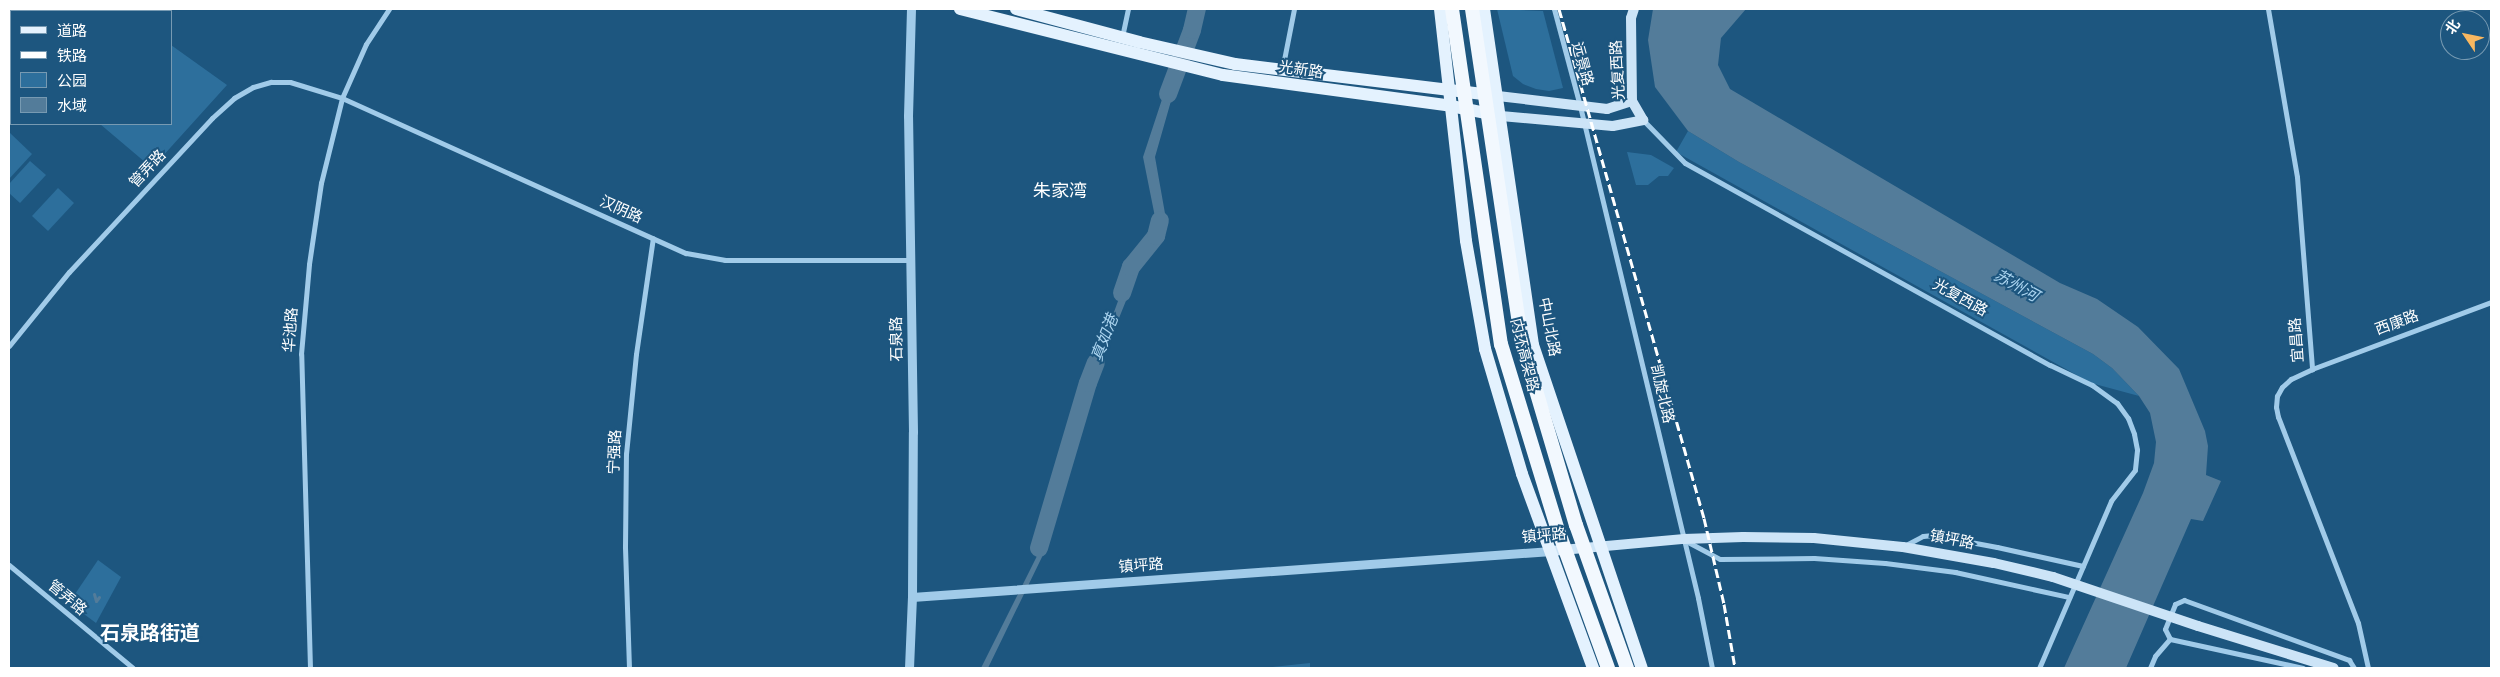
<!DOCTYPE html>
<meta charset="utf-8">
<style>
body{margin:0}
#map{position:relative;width:2500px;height:677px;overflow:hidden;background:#1d567f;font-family:Figtree,"Noto Sans SC",sans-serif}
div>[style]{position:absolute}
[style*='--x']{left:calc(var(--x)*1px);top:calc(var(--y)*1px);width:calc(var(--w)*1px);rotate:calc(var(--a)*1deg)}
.green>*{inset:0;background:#2d6f9c}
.water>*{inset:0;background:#537c9a}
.stream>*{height:3px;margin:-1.5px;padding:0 1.5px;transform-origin:1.5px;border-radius:1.5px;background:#537c9a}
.river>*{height:18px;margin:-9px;padding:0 9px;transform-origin:9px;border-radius:9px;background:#537c9a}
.minor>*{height:5px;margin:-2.5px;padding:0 2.5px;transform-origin:2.5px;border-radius:2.5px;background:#a1cbe9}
.tertiary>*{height:9px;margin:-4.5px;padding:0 4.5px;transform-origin:4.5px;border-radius:4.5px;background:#a1cbe9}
.secondary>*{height:10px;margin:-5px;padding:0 5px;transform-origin:5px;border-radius:5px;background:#cce4f7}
.primary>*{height:12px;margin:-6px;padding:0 6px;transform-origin:6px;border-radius:6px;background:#e4f2fe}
.trunk>*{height:14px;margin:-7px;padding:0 7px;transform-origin:7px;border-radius:7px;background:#f2f8fe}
.rail>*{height:3px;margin-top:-1.5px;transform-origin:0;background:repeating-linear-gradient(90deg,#fff 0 9px,transparent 0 13px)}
span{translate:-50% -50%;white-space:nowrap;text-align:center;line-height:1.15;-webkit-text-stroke:4px #1d567f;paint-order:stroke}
.street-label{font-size:15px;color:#fff}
.water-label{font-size:16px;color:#acd5f0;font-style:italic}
.quarter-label{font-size:18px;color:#fff}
.district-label{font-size:20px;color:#fff;font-weight:700}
.frame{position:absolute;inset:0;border:10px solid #fff;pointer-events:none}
.legend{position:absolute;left:10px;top:10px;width:162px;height:115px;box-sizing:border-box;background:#1d567f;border:1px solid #779ab2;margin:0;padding:6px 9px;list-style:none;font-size:15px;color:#fff}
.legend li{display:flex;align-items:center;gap:10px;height:25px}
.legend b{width:25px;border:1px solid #779ab2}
.north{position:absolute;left:2440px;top:10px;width:50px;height:50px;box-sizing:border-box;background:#1d567f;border:1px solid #779ab2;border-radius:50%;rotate:304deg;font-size:14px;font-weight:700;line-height:20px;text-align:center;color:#fff}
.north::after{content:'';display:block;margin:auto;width:18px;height:22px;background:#f8b760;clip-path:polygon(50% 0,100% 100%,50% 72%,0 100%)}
</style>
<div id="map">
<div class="green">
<i style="clip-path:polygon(9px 9px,119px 9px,123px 11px,11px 11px,11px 115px,9px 113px)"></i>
<i style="clip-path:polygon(1497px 9px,1543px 11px,1563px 88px,1549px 91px,1536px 89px,1523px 84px,1513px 76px)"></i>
<i style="clip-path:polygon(171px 45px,227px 85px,152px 168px,100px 124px,171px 124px)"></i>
<i style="clip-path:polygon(1688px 131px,1739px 162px,2093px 354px,2112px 368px,2139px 396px,2091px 383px,1676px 152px)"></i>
<i style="clip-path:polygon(9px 132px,32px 154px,9px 179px)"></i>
<i style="clip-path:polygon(1627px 152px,1651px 155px,1674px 168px,1668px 176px,1659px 176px,1648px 185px,1636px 185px)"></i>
<i style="clip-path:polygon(30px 161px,46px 175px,20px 203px,9px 193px,9px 184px)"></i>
<i style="clip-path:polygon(58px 188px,74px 203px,48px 231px,32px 216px)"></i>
<i style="clip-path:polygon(98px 560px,121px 577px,96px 623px,69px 603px)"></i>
<i style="clip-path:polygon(1310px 663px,1310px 668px,1264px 668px)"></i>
</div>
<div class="water">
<i style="clip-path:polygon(1653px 9px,1746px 9px,1721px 38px,1718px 65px,1730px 89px,2060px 283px,2097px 299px,2138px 327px,2179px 369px,2205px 431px,2208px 446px,2206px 475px,2221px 481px,2203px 521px,2191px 519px,2126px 668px,2064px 668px,2143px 493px,2154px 463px,2156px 442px,2150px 413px,2139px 396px,2112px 368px,2093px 354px,1739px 162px,1688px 131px,1655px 87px,1648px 40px)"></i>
<i style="clip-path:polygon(1171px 72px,1179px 73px,1155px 157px,1166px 219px,1161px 239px,1138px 271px,1092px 385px,1042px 557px,988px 668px,981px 668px,1037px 556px,1088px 383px,1129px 271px,1152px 241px,1155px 217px,1143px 157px)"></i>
</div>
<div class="stream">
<i style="--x:94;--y:594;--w:7;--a:74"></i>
<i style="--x:96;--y:601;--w:5;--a:-53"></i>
</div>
<div class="river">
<i style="--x:1168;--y:94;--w:68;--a:-69.4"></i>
<i style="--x:1192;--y:30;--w:22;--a:-77"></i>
<i style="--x:1122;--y:293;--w:28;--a:-71"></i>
<i style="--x:1131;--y:267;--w:40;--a:-51"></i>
<i style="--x:1156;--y:236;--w:16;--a:-76"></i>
<i style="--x:1039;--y:548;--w:172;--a:-73.5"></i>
<i style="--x:1088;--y:383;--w:22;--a:-69"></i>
</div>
<div class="minor">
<i style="--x:1554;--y:9;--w:100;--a:75"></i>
<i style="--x:1580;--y:106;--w:506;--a:76.51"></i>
<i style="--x:1698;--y:598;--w:71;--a:78.7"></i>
<i style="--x:2268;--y:9;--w:170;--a:80.2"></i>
<i style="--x:2297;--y:177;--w:193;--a:85.5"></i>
<i style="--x:1122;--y:37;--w:29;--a:-78"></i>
<i style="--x:1282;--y:70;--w:62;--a:-78.9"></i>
<i style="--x:1643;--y:120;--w:60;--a:45.7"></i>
<i style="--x:1685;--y:163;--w:417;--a:29"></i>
<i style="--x:2050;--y:365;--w:47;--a:25.5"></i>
<i style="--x:2092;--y:385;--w:31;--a:36"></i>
<i style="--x:2117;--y:403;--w:19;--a:54"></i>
<i style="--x:2128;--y:418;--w:17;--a:69"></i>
<i style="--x:2134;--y:434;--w:16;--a:79"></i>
<i style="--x:2137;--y:450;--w:20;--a:96"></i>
<i style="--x:2135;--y:470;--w:39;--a:128"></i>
<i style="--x:2111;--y:501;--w:182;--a:113.3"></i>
<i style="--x:9;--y:346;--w:95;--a:-51"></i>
<i style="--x:69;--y:272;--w:210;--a:-47.1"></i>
<i style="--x:212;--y:118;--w:30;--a:-42"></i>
<i style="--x:234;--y:98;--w:22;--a:-30"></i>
<i style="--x:253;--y:87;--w:19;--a:-16"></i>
<i style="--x:271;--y:82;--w:19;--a:0"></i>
<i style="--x:290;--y:82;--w:54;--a:17.1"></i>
<i style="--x:342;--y:98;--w:377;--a:24.3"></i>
<i style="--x:686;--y:253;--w:40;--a:10"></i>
<i style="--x:725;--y:260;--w:184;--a:0"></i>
<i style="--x:1686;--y:541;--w:38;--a:28"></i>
<i style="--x:1720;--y:559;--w:94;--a:-0.6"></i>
<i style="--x:1814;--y:558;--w:71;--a:4"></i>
<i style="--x:1885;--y:563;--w:71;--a:7.3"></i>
<i style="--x:1955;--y:572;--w:117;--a:12.4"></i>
<i style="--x:1904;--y:546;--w:21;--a:-28"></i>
<i style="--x:1923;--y:536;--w:10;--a:-6"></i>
<i style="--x:1933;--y:535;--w:65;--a:10.6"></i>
<i style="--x:1997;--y:547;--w:88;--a:12.5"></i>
<i style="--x:9;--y:565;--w:161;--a:39.7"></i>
<i style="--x:2170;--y:639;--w:11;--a:-117"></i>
<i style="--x:2165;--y:629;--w:27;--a:-68"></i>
<i style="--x:2175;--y:604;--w:10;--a:-24"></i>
<i style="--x:2184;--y:600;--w:176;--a:20"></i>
<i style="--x:2349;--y:660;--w:9;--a:58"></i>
<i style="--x:310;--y:668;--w:314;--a:-91.6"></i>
<i style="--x:301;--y:354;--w:90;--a:-84.9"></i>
<i style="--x:309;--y:264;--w:82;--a:-81.6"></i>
<i style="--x:321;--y:183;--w:88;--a:-76.1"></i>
<i style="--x:342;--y:98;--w:59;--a:-66"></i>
<i style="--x:366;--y:44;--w:42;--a:-56.7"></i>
<i style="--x:629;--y:668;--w:122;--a:-91.9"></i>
<i style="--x:625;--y:546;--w:92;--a:-89.4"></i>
<i style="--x:626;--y:454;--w:100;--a:-84.3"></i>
<i style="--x:636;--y:354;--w:117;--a:-81.7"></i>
<i style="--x:2150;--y:668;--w:13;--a:-67"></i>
<i style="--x:2155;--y:656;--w:23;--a:-49"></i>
<i style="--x:2170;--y:639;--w:136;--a:12.3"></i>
<i style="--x:2368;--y:668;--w:46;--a:-102.5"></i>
<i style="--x:2358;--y:623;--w:221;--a:-111.2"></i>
<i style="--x:2278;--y:417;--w:10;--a:-101"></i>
<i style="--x:2276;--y:407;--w:11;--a:-85"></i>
<i style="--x:2277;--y:396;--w:10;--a:-61"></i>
<i style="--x:2282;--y:387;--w:12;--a:-42"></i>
<i style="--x:2291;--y:379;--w:23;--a:-25"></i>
<i style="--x:2312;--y:369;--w:191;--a:-20.5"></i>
</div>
<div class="tertiary">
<i style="--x:912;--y:597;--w:641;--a:-4.12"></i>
<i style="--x:909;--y:668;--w:71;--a:-87.6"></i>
<i style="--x:912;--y:597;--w:165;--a:-89.7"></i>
<i style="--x:913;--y:432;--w:316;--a:-90.9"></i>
<i style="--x:908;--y:116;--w:107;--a:-88.4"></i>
</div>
<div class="secondary">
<i style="--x:1498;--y:96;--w:110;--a:6.8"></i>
<i style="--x:1607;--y:109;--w:26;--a:-18"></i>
<i style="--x:1501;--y:116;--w:112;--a:5.1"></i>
<i style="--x:1613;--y:126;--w:31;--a:-11"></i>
<i style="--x:1643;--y:120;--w:22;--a:-120"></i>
<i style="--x:1632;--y:101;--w:83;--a:-90.7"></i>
<i style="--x:1631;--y:18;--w:9;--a:-72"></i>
<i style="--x:1551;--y:551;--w:134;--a:-5.2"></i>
<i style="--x:1684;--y:539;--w:59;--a:-1.9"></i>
<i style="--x:1743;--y:537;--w:71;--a:0.8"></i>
<i style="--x:1814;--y:538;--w:89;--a:5.8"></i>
<i style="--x:1903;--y:547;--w:92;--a:10"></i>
<i style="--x:1994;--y:563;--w:61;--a:13.3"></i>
<i style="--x:2053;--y:577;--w:153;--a:18.7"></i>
<i style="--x:2198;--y:626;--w:142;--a:17.2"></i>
</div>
<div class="primary">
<i style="--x:960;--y:9;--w:271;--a:14.1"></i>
<i style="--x:1223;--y:75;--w:230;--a:7.7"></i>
<i style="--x:1451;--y:106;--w:46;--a:11.3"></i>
<i style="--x:1016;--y:9;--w:127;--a:15"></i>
<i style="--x:1139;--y:42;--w:98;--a:12.9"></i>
<i style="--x:1235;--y:64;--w:260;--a:6.9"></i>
<i style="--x:1440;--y:9;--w:233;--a:83.6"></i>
<i style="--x:1466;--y:241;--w:110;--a:80"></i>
<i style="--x:1485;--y:349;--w:130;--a:73.5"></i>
<i style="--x:1522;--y:474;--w:207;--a:69.9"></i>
<i style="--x:1484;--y:9;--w:340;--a:81.7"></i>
<i style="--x:1533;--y:345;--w:341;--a:71.4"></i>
</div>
<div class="trunk">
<i style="--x:1452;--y:9;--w:339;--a:81.7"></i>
<i style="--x:1501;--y:344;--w:195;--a:73"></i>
<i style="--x:1558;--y:530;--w:147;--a:70.1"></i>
<i style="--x:1472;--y:9;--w:338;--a:81.5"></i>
<i style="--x:1522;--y:343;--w:190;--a:73.5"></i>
<i style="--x:1576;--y:525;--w:152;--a:70.4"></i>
</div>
<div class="rail">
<i style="--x:1559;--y:9;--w:529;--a:74.1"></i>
<i style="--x:1704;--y:518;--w:88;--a:76.9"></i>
<i style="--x:1724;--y:604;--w:65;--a:80.2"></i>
</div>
<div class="street-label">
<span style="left:1582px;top:64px;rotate:75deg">远景路</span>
<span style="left:1301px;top:70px;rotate:8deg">光新路</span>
<span style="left:1618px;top:70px;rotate:-93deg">光复西路</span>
<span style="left:148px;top:169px;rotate:-47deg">管弄路</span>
<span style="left:621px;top:210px;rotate:24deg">汉阴路</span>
<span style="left:1960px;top:298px;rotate:29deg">光复西路</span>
<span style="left:2397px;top:323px;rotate:-20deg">西康路</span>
<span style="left:1549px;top:327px;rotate:79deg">中山北路</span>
<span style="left:291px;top:330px;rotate:-86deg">华池路</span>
<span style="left:897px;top:339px;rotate:-91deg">石泉路</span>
<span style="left:2297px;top:340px;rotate:-94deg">宜昌路</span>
<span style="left:1524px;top:355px;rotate:76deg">内环高架路</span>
<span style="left:1662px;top:394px;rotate:77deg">凯旋北路</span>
<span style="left:615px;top:452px;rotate:-87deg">宁强路</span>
<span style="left:1544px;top:536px;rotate:-5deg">镇坪路</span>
<span style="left:1952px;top:540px;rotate:11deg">镇坪路</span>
<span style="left:1141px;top:566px;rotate:-4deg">镇坪路</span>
<span style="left:67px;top:598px;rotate:40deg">管弄路</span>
</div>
<div class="water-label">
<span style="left:2016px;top:286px;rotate:29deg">苏州河</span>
<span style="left:1105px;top:338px;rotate:-69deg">真如港</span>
</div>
<div class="quarter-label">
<span style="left:1060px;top:191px">朱家湾</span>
</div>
<div class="district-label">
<span style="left:150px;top:633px">石泉路街道</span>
</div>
<div class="frame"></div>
<ul class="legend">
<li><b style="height:6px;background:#e4f2fe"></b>道路</li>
<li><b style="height:6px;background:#fff"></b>铁路</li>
<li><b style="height:14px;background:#2d6f9c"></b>公园</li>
<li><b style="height:14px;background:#537c9a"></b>水域</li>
</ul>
<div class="north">北</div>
</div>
